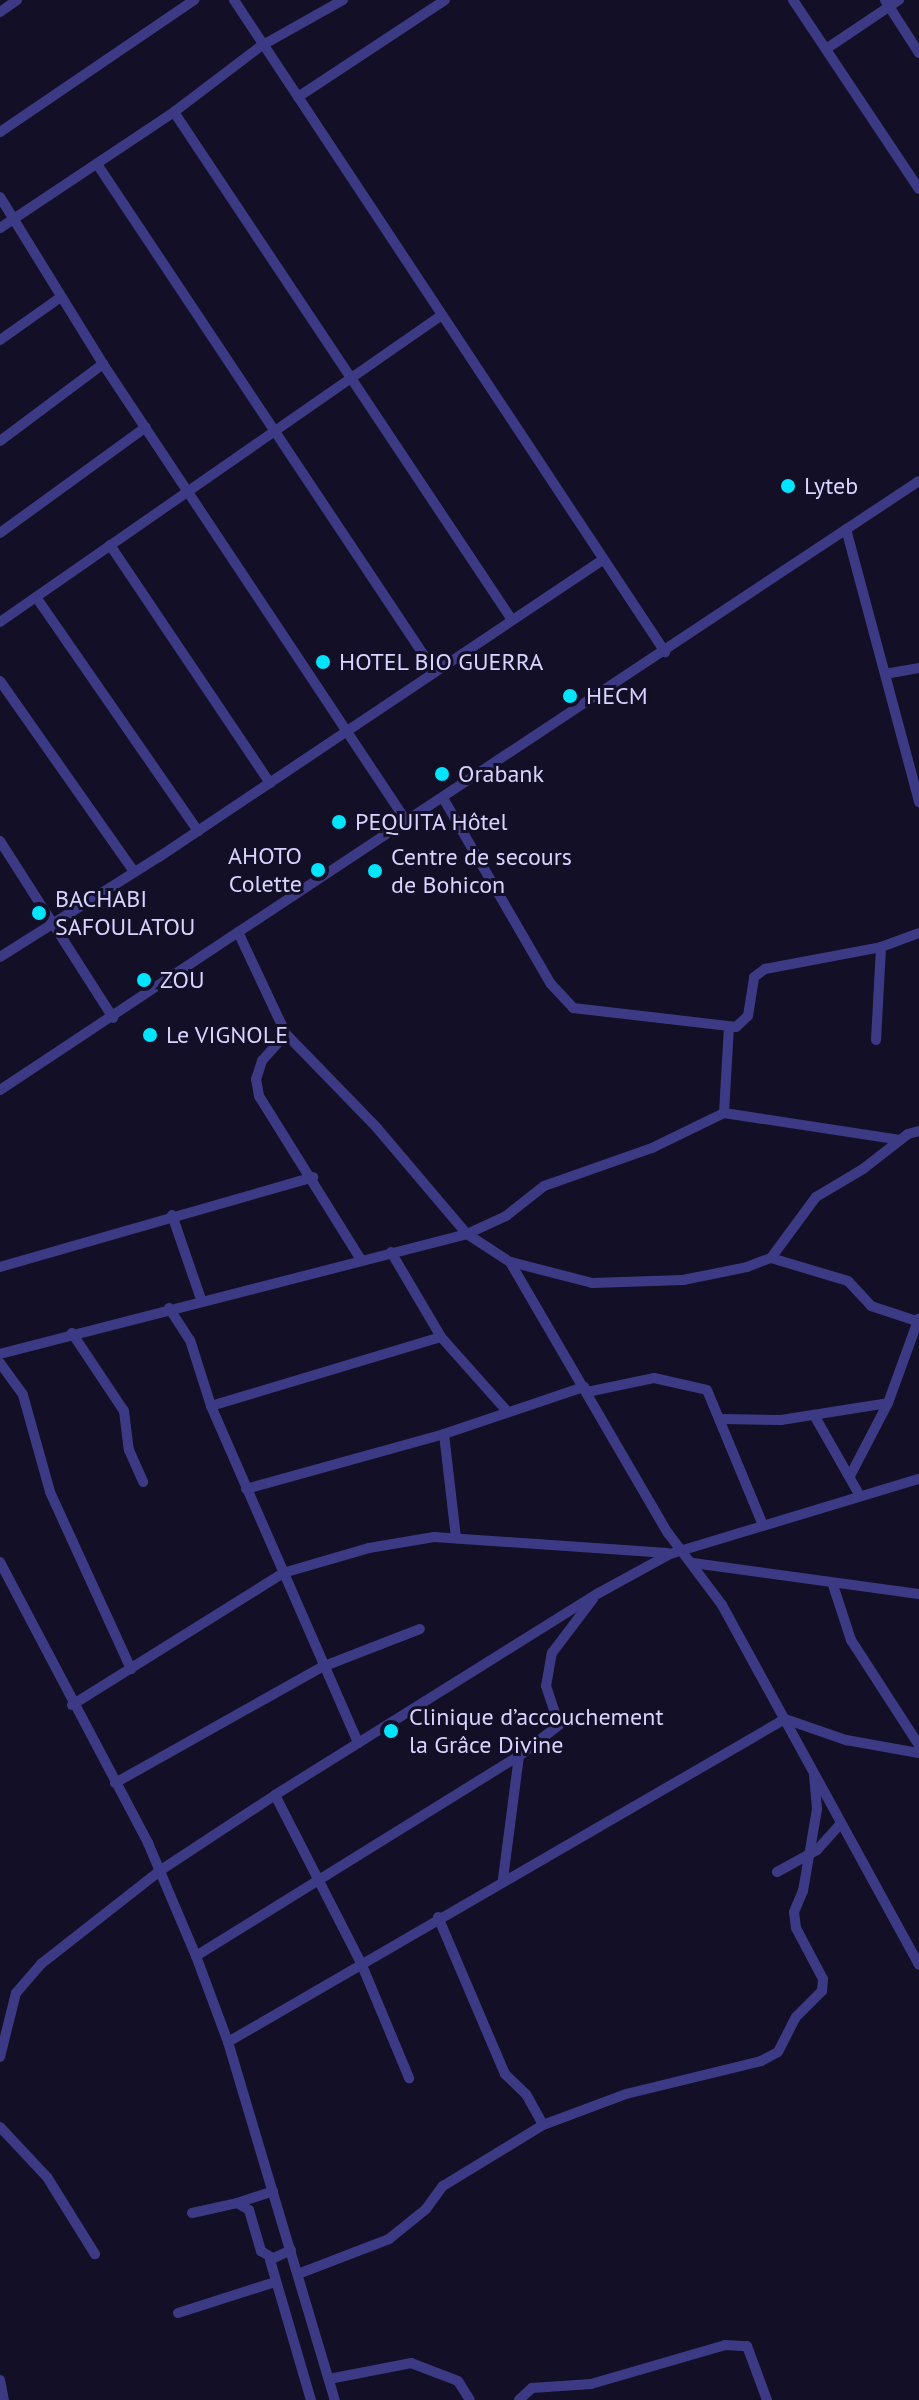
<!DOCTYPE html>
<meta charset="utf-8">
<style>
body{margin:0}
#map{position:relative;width:919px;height:2400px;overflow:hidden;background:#130f26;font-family:"PT Sans",sans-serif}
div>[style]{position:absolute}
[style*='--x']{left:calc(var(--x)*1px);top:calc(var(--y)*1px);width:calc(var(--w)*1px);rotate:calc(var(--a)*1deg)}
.minor>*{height:10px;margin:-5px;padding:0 5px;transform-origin:5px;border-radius:5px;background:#3d3a85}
.dots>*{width:22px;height:22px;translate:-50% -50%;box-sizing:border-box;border:4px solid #130f26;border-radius:50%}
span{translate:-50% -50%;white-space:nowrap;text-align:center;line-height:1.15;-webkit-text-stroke:6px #130f26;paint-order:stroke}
.poi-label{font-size:24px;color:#d9d4ff}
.left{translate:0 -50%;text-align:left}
.right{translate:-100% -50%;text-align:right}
</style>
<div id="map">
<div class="minor">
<i style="--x:234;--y:0;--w:782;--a:56.53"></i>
<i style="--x:793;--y:0;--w:227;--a:56.3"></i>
<i style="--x:885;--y:0;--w:63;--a:57.3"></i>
<i style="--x:0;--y:12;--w:21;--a:-35"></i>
<i style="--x:826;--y:49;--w:88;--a:-33.9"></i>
<i style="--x:298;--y:97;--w:176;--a:-33.4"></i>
<i style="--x:174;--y:112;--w:610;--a:56.36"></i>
<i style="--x:0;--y:132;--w:235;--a:-34.2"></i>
<i style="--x:97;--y:164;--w:610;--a:56.36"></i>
<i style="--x:0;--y:197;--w:196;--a:58.3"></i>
<i style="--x:103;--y:364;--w:550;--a:56.43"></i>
<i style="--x:0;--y:228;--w:209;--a:-33.7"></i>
<i style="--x:174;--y:112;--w:109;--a:-37.2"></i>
<i style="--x:261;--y:46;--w:94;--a:-29.3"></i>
<i style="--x:0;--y:340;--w:75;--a:-35.2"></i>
<i style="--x:0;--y:441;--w:129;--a:-36.8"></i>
<i style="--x:846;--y:529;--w:283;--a:75"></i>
<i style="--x:0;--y:533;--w:180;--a:-36"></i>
<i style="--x:110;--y:545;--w:287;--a:56.1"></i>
<i style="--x:36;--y:597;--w:285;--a:55.3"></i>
<i style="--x:0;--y:622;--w:535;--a:-34.79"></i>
<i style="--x:885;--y:674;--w:35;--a:-10"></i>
<i style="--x:0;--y:681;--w:233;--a:54.9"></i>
<i style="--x:443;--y:798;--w:215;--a:59.9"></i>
<i style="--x:551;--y:984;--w:33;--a:47"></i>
<i style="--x:573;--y:1008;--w:164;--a:6.6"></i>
<i style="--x:736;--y:1027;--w:16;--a:-43"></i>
<i style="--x:748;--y:1016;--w:39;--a:-81"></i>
<i style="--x:754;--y:977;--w:14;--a:-36"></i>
<i style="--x:765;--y:969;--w:118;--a:-10.7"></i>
<i style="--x:881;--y:947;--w:40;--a:-20.2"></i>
<i style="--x:0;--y:841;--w:210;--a:57.4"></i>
<i style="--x:238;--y:932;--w:113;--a:64.8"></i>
<i style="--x:286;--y:1034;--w:131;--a:45.9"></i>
<i style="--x:377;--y:1128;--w:139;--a:49.7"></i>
<i style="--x:467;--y:1234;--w:51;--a:33.1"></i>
<i style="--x:510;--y:1262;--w:314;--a:59.8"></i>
<i style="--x:668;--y:1533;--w:90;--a:53.1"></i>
<i style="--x:722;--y:1605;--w:410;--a:61.3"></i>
<i style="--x:0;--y:957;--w:188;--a:-32.2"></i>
<i style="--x:159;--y:857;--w:532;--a:-33.81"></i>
<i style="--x:286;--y:1034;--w:36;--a:132"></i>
<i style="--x:262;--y:1061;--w:19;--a:108"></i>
<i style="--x:256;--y:1079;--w:17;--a:80"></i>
<i style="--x:259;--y:1096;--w:191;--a:58.1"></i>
<i style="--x:876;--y:1040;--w:93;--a:-86.9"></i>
<i style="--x:0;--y:1090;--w:1102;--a:-33.53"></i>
<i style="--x:724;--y:1113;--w:86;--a:-86.7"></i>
<i style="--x:172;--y:1215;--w:89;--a:71"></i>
<i style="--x:391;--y:1252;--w:99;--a:59.5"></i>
<i style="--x:441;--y:1337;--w:99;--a:48.3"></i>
<i style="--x:771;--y:1258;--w:80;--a:16.6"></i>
<i style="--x:848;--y:1281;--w:34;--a:47"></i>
<i style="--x:871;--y:1306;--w:47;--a:18.4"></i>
<i style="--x:511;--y:1262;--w:84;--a:14.5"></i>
<i style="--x:592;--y:1283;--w:91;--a:-1.9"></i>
<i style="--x:683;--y:1280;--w:65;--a:-11.5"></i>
<i style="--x:747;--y:1267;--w:26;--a:-21"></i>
<i style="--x:771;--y:1258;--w:76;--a:-53.6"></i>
<i style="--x:816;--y:1197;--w:55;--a:-30.8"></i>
<i style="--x:863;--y:1169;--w:57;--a:-37.9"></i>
<i style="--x:908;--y:1134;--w:11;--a:-15"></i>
<i style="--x:0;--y:1267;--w:326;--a:-16"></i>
<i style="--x:169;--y:1308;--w:38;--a:57"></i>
<i style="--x:190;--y:1340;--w:69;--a:72.3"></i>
<i style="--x:211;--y:1406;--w:368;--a:66.4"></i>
<i style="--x:72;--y:1333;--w:94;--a:56.3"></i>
<i style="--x:124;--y:1411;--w:39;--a:83"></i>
<i style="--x:129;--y:1450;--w:35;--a:66"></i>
<i style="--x:0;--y:1354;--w:482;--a:-14.4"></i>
<i style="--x:467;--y:1234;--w:43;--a:-24.8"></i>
<i style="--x:506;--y:1216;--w:48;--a:-38.3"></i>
<i style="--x:544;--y:1186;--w:114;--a:-19.4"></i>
<i style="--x:652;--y:1148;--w:80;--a:-25.9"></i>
<i style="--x:724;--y:1113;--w:178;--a:8.7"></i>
<i style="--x:0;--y:1363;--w:39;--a:54"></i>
<i style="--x:23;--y:1395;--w:101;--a:74.4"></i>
<i style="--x:50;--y:1492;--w:195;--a:65.4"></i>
<i style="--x:587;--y:1392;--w:68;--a:-11.8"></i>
<i style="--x:654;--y:1378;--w:54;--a:12.8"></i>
<i style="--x:707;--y:1390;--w:146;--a:67.5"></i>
<i style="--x:211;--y:1406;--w:240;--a:-16.7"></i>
<i style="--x:814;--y:1415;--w:93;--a:60.4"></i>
<i style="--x:721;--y:1419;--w:60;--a:1"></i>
<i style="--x:781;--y:1420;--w:108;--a:-9"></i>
<i style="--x:444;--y:1434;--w:105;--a:83.4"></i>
<i style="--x:850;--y:1476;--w:82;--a:-62.5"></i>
<i style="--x:888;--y:1403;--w:90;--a:-70"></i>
<i style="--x:246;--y:1489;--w:205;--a:-15.5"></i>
<i style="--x:444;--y:1434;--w:148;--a:-18.6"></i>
<i style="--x:0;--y:1562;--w:318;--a:62.2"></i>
<i style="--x:148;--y:1843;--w:123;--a:67"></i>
<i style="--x:196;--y:1956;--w:92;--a:69.6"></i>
<i style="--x:228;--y:2042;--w:374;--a:73.4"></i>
<i style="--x:693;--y:1563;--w:228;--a:7.8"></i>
<i style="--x:833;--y:1585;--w:58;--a:71.9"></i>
<i style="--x:851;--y:1640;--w:125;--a:57.1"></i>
<i style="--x:72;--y:1705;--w:249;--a:-32"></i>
<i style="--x:283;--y:1573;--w:90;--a:-16.2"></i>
<i style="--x:369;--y:1548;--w:66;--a:-9.6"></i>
<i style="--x:434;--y:1537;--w:234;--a:3.9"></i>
<i style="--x:115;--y:1783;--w:237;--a:-29.3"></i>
<i style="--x:322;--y:1667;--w:105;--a:-21.2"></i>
<i style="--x:275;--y:1795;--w:189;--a:62.9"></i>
<i style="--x:361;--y:1963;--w:125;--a:67.3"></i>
<i style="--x:777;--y:1872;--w:46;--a:-28.8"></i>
<i style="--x:817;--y:1850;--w:36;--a:-48"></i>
<i style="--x:503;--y:1879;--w:124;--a:-82.6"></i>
<i style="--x:519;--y:1756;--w:51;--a:-37.8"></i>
<i style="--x:559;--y:1725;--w:41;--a:-108.4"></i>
<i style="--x:546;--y:1686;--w:34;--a:-80"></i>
<i style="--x:552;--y:1653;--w:68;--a:-52.8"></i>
<i style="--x:438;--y:1917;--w:171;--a:66.9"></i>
<i style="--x:505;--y:2074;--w:29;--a:44"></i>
<i style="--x:526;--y:2094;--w:35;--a:61"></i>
<i style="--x:196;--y:1956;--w:380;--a:-31.8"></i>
<i style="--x:228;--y:2042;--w:644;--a:-30.11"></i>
<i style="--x:785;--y:1719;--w:65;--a:19"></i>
<i style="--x:846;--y:1740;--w:74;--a:10.1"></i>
<i style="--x:0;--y:2057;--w:66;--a:-76"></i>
<i style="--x:16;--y:1993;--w:38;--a:-49"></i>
<i style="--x:41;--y:1964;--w:152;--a:-38.1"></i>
<i style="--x:161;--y:1870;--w:136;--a:-33.3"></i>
<i style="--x:275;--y:1795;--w:380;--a:-32"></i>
<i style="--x:597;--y:1594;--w:83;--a:-28.7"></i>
<i style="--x:670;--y:1554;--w:260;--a:-16.8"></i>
<i style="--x:0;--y:2127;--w:69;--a:46.8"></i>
<i style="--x:47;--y:2177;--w:91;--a:58.1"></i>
<i style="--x:237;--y:2203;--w:38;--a:-18"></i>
<i style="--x:192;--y:2213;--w:46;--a:-12.5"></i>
<i style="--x:237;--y:2203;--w:14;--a:30"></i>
<i style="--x:249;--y:2210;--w:43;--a:73.7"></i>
<i style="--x:261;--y:2251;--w:12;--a:31"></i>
<i style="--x:291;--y:2250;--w:23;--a:155"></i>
<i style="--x:270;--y:2260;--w:146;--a:73.7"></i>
<i style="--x:298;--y:2274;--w:97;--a:-21"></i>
<i style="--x:389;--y:2239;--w:48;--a:-39"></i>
<i style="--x:426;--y:2209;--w:29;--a:-54"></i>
<i style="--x:443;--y:2186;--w:117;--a:-31.4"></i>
<i style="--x:543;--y:2125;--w:89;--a:-20.5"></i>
<i style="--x:626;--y:2094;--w:139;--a:-13.7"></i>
<i style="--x:761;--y:2061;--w:19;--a:-28"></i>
<i style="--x:778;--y:2052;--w:39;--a:-63"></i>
<i style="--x:796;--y:2017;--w:37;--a:-45"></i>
<i style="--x:822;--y:1991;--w:12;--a:-85"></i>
<i style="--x:823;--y:1979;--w:58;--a:-117.9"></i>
<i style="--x:796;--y:1928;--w:16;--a:-97"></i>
<i style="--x:794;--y:1912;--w:23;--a:-67"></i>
<i style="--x:803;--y:1891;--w:83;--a:-80.3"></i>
<i style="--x:817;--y:1809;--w:34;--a:-95"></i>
<i style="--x:178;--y:2313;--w:102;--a:-17.7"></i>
<i style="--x:329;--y:2379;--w:84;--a:-11"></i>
<i style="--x:411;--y:2363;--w:50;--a:21"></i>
<i style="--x:458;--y:2381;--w:22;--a:58"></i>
<i style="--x:0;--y:2380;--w:20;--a:79"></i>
<i style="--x:519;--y:2400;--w:18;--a:-43"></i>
<i style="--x:532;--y:2388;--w:59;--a:-3.9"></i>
<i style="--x:591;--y:2384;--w:140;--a:-16.2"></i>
<i style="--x:725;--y:2345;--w:22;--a:3"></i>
<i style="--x:747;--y:2346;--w:58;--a:69.7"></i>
</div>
<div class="dots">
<i style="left:788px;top:486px;background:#00e5ff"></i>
<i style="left:323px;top:662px;background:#00e5ff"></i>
<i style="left:570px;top:696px;background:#00e5ff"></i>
<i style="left:442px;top:774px;background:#00e5ff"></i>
<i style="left:339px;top:822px;background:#00e5ff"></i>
<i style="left:318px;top:870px;background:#00e5ff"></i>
<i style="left:375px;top:871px;background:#00e5ff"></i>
<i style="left:39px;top:913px;background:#00e5ff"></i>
<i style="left:144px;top:980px;background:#00e5ff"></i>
<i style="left:150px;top:1035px;background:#00e5ff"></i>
<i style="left:391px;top:1731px;background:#00e5ff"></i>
</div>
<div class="poi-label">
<span class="left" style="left:804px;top:486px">Lyteb</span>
<span class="left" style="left:339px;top:662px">HOTEL BIO GUERRA</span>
<span class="left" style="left:586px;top:696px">HECM</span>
<span class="left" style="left:458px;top:774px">Orabank</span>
<span class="left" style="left:355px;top:822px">PEQUITA Hôtel</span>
<span class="right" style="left:302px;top:870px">AHOTO<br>Colette</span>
<span class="left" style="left:391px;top:871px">Centre de secours<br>de Bohicon</span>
<span class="left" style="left:55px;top:913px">BACHABI<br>SAFOULATOU</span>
<span class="left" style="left:160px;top:980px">ZOU</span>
<span class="left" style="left:166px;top:1035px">Le VIGNOLE</span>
<span class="left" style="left:409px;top:1731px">Clinique d’accouchement<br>la Grâce Divine</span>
</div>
</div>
